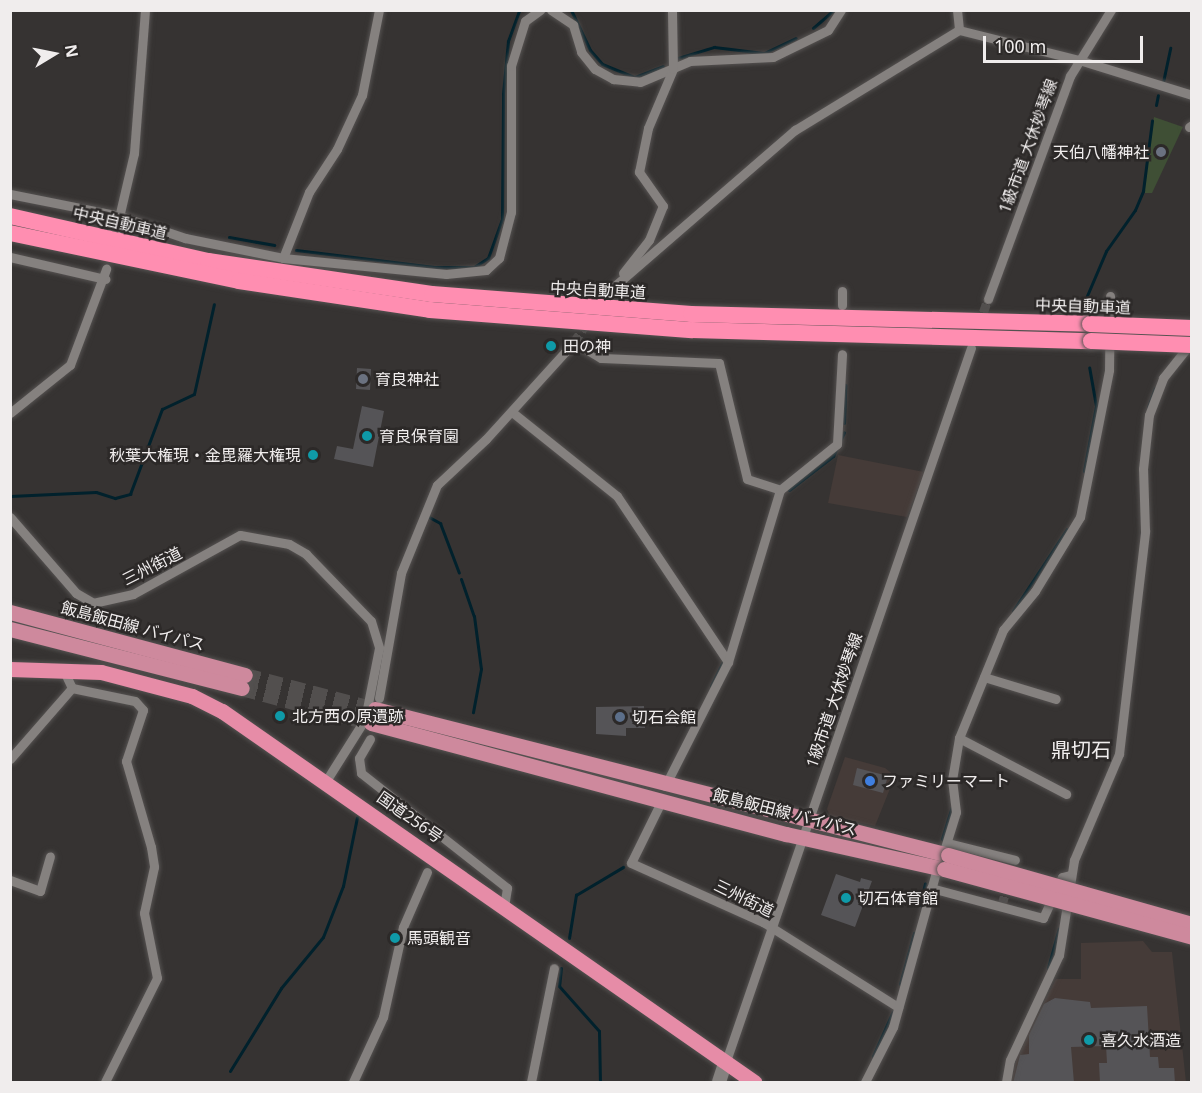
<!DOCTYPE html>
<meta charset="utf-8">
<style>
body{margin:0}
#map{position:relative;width:1202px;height:1093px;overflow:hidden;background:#363332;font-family:"Noto Sans","Noto Sans JP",sans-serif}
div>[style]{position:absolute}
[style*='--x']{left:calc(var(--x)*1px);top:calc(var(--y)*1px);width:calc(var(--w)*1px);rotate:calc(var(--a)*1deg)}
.built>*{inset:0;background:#453b38}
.green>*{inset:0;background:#3f4f35}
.stream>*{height:3px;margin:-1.5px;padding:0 1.5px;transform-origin:1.5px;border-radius:1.5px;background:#01212c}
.building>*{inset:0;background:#555457}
.minor-tunnel>*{height:9px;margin-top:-4.5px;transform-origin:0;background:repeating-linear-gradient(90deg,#524f4e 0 9px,transparent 0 13.5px)}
.primary-tunnel>*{height:15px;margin-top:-7.5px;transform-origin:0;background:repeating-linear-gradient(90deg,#524f4e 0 15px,transparent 0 23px)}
.roads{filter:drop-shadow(0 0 2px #555251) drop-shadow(0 0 2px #555251)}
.minor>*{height:9px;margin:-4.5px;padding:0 4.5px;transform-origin:4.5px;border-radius:4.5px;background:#85817f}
.secondary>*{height:14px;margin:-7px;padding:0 7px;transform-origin:7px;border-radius:7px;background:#85817f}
.primary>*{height:15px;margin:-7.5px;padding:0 7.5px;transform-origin:7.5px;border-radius:7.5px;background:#ce899d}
.trunk>*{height:15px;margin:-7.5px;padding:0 7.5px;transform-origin:7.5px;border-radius:7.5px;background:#e68ca7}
.motorway>*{height:16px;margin:-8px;padding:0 8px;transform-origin:8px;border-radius:8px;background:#ff8eb1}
.bridges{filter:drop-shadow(0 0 2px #555251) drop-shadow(0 0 2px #555251)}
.primary-bridge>*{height:15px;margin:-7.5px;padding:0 7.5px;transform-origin:7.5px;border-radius:7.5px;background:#ce899d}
.motorway-bridge>*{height:16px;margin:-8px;padding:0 8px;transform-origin:8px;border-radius:8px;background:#ff8eb1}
.dots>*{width:16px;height:16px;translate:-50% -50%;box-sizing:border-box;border:3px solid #2c2928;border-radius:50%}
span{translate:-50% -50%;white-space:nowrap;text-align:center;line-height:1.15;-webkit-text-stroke:5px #2c2928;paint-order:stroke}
.street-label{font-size:16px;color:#f0eded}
.poi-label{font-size:16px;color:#f0eded}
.right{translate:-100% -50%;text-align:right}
.left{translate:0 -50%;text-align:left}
.quarter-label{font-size:20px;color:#f0eded}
.frame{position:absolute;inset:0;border:12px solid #f0eded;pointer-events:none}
.north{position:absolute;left:24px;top:24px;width:60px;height:60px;-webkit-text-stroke:4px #2c2928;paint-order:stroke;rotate:80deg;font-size:16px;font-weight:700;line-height:24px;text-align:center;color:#f0eded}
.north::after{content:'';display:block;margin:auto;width:21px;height:27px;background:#f0eded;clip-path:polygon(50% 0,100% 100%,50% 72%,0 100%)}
.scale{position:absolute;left:983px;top:36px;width:160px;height:27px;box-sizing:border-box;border:3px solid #f0eded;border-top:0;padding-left:8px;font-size:18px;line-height:21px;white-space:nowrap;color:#f0eded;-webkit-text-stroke:4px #2c2928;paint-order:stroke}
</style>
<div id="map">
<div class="built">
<i style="clip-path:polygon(838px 455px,924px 472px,907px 517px,828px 503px)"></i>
<i style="clip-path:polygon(845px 757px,885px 768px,895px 776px,875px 826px,830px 816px,827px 809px)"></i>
<i style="clip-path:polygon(1143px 941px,1152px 952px,1172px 952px,1186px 1082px,1011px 1082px,1017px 1055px,1056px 979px,1081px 979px,1081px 943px)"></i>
</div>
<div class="green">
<i style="clip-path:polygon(1154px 117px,1183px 127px,1152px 193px,1143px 193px)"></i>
</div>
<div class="stream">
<i style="--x:571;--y:10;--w:44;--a:64.6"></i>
<i style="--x:590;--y:50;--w:18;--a:49"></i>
<i style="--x:602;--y:64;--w:35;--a:22"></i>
<i style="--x:635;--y:77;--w:30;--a:-21"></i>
<i style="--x:813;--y:28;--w:28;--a:-41"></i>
<i style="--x:678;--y:58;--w:38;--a:-17"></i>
<i style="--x:714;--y:47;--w:50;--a:6.8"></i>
<i style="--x:764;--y:53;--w:35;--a:-25"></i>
<i style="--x:1163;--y:82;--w:35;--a:-78"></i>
<i style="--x:1156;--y:105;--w:10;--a:-79"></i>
<i style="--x:229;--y:237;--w:46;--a:10.1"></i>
<i style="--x:296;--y:250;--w:139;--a:7"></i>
<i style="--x:434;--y:267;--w:40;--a:0"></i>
<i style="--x:474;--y:267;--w:17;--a:-33"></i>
<i style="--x:488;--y:258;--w:41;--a:-70.3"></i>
<i style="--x:502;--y:219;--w:125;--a:-89.5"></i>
<i style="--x:503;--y:94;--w:53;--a:-84.6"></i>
<i style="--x:508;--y:41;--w:33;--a:-70"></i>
<i style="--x:1086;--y:298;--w:51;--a:-66.9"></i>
<i style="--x:1106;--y:251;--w:50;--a:-54.7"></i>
<i style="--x:1135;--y:210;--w:21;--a:-67"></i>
<i style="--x:1143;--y:191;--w:71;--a:-82.7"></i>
<i style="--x:1148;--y:407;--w:20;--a:-70"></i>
<i style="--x:844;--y:423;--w:38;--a:-88"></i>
<i style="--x:1084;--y:471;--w:66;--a:-79.5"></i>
<i style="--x:1096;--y:406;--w:39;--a:-100"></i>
<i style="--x:789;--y:490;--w:56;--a:-37.7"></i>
<i style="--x:833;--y:456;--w:26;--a:-65"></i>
<i style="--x:10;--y:496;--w:86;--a:-2.7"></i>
<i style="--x:96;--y:492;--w:20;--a:18"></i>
<i style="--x:115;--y:498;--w:16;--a:-15"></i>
<i style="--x:130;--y:494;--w:91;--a:-69.4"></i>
<i style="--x:162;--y:409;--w:35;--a:-25"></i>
<i style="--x:194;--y:394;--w:92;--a:-77.5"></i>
<i style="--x:429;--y:517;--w:13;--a:29"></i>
<i style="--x:440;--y:523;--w:53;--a:69.2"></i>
<i style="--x:461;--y:579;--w:39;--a:71"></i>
<i style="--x:474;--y:616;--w:53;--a:82.5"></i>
<i style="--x:481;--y:669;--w:44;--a:100.5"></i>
<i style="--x:1013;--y:611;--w:98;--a:-56.6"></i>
<i style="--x:711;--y:686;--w:28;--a:-64"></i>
<i style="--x:942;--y:839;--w:34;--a:-73"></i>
<i style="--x:920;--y:905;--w:22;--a:-77"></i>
<i style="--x:569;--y:938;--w:44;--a:-80.8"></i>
<i style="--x:576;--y:895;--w:55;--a:-30.8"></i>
<i style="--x:561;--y:968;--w:18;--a:96"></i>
<i style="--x:559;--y:986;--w:60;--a:48.4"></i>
<i style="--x:599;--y:1031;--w:51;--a:88.9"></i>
<i style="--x:1048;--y:968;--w:41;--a:-74.6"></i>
<i style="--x:900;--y:984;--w:53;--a:-74.6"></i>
<i style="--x:873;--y:1056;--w:49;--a:-66"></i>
<i style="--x:230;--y:1071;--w:97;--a:-58.4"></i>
<i style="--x:281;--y:988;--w:66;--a:-50.5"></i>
<i style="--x:323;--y:937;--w:55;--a:-68.6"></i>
<i style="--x:343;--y:886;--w:70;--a:-78.5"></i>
</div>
<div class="building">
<i style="clip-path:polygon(357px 368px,371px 369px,370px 390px,356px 389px)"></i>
<i style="clip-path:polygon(362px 406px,384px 411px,373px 467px,334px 459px,337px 446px,353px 449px)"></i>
<i style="clip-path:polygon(644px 706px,645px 728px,626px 728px,626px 736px,596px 734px,596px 707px)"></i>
<i style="clip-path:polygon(857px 768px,888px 776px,883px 793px,853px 785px)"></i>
<i style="clip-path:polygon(836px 874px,860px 882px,861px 878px,872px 881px,855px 927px,821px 915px)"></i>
<i style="clip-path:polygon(1055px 998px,1090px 1002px,1091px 1008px,1147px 1006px,1150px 1057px,1158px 1057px,1159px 1068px,1174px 1068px,1175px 1083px,1100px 1083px,1099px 1063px,1107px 1063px,1106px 1046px,1071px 1047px,1074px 1083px,1013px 1083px,1020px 1055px,1029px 1054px,1029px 1035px,1044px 1004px)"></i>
</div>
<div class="minor-tunnel">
<i style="--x:979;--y:325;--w:28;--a:-71"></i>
<i style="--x:574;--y:342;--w:25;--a:-56"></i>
<i style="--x:1002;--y:905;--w:23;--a:-75"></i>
</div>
<div class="primary-tunnel">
<i style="--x:245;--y:675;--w:134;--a:14.7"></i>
<i style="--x:242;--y:688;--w:134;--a:15.2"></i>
</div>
<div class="roads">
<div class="minor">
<i style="--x:551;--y:10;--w:27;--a:34"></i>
<i style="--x:573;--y:25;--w:28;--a:73"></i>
<i style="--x:581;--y:52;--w:22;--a:51"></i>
<i style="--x:595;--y:69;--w:21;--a:29"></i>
<i style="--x:613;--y:79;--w:27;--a:6"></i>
<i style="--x:640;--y:82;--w:54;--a:-22.8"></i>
<i style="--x:690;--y:61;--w:83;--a:-2.8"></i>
<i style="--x:773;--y:57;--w:61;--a:-26.1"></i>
<i style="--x:828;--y:30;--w:24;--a:-57"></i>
<i style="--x:957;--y:10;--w:20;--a:84"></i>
<i style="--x:959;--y:30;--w:124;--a:14"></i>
<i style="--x:1079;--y:60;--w:118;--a:17.2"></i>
<i style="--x:1189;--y:127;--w:4;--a:-34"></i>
<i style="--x:10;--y:194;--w:112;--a:11.3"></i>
<i style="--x:120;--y:216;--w:69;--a:18.7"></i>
<i style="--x:185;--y:238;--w:100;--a:11.5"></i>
<i style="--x:283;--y:258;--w:164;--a:5.6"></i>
<i style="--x:446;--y:274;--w:40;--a:-5.7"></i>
<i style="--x:486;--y:270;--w:18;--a:-43"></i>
<i style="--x:499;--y:258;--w:48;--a:-75.4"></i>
<i style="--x:511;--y:212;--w:146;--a:-90"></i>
<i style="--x:511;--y:66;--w:47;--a:-72.7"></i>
<i style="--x:525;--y:21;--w:19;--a:-36"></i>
<i style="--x:116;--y:230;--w:79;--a:-76.8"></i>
<i style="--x:134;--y:153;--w:143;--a:-85.6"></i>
<i style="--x:10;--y:257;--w:98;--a:13"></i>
<i style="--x:283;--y:258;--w:71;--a:-68.5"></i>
<i style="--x:309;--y:192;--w:51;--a:-56.9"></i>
<i style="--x:337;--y:149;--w:60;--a:-65.2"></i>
<i style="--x:362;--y:95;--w:87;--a:-78.7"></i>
<i style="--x:623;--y:273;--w:42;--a:-51.8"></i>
<i style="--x:649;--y:240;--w:37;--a:-68"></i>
<i style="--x:663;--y:206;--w:42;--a:-125.2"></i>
<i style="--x:639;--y:172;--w:45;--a:-78.4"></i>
<i style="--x:648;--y:128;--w:64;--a:-67"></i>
<i style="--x:673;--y:69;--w:59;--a:-91"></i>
<i style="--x:610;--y:290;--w:245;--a:-40.9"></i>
<i style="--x:795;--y:130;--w:192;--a:-31.4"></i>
<i style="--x:988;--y:299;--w:238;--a:-69.8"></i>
<i style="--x:1070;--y:76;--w:78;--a:-58.2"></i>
<i style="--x:842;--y:305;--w:14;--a:-90"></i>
<i style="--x:512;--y:412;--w:134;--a:38.7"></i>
<i style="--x:617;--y:496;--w:200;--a:56.2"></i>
<i style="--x:10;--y:413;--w:77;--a:-38.7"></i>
<i style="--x:70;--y:365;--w:103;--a:-69.4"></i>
<i style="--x:10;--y:517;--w:101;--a:49"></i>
<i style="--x:76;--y:593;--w:20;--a:30"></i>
<i style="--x:93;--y:603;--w:41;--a:-12.7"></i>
<i style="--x:133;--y:594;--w:122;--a:-28.9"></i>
<i style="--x:240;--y:535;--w:50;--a:10.4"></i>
<i style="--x:289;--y:544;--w:20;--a:30"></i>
<i style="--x:306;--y:554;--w:93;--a:45.9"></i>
<i style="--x:371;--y:621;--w:28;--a:73"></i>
<i style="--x:379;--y:648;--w:72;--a:101.2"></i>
<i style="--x:365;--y:719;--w:73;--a:122.2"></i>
<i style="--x:64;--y:671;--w:19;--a:65"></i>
<i style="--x:72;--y:688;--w:64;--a:11.7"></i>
<i style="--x:135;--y:701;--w:12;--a:48"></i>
<i style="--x:143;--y:710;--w:54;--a:108.4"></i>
<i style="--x:126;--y:761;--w:90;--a:73.8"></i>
<i style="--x:151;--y:847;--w:20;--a:81"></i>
<i style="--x:154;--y:867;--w:47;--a:102.3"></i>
<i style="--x:144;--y:913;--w:66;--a:78.7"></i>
<i style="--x:157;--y:978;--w:116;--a:116.6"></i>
<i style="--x:984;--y:677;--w:75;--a:17"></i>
<i style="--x:379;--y:698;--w:127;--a:-80"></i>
<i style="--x:401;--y:573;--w:95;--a:-67.8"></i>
<i style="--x:437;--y:485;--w:67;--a:-43.2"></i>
<i style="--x:486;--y:439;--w:131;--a:-47.8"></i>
<i style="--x:574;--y:342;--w:31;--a:31"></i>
<i style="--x:601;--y:358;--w:118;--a:2.4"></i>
<i style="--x:719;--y:363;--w:119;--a:76.4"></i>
<i style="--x:747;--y:479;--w:35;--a:18"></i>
<i style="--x:959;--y:738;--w:121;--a:27.6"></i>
<i style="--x:370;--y:739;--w:22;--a:120"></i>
<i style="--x:359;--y:758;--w:15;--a:82"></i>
<i style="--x:361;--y:773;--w:186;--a:38.2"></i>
<i style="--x:507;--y:888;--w:18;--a:99"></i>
<i style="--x:10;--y:759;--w:94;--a:-48.9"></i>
<i style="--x:665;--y:786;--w:139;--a:-63.1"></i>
<i style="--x:728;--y:662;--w:180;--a:-73.2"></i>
<i style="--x:780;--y:490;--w:73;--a:-38.9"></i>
<i style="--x:837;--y:444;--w:90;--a:-86.8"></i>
<i style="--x:662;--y:800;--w:70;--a:116.2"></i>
<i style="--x:631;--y:863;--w:145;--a:24.1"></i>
<i style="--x:763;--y:922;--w:160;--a:32.2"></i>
<i style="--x:948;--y:843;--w:69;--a:14.2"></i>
<i style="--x:943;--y:854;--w:44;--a:-72.8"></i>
<i style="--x:956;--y:812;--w:32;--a:-97"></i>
<i style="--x:952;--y:780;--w:43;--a:-80.5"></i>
<i style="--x:959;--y:738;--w:117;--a:-67.8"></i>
<i style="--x:1003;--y:630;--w:50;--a:-50.6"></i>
<i style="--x:1035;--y:591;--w:87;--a:-58.7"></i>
<i style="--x:1080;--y:517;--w:150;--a:-78.8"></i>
<i style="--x:1109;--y:370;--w:74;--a:-89.2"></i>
<i style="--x:10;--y:880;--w:32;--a:20"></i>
<i style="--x:40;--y:891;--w:36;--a:-74"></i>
<i style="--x:931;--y:888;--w:116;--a:15"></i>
<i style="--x:1043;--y:918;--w:45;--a:-65.1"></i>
<i style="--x:1062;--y:877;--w:8;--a:-14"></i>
<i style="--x:726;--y:1061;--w:754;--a:-71.04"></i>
<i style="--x:353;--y:1082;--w:72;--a:-65.2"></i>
<i style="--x:383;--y:1017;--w:92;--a:-77.5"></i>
<i style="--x:403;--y:927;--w:60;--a:-66.4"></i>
<i style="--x:531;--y:1082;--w:116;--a:-78.6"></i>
<i style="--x:865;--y:1082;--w:62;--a:-63"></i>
<i style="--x:893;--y:1027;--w:165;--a:-74.5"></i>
<i style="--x:1006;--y:1082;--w:22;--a:-80"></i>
<i style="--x:1010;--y:1060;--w:116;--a:-65"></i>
<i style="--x:1059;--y:955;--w:96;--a:-81"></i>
<i style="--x:1074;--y:860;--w:115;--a:-67"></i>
<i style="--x:1119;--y:754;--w:225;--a:-83.3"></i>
<i style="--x:1145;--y:531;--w:62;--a:-91.8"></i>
<i style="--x:1143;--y:469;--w:54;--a:-83.7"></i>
<i style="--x:1149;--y:415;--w:40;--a:-69"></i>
<i style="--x:1163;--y:378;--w:43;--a:-51.5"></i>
</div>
<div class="secondary">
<i style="--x:719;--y:1082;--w:22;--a:-72"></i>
</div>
<div class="primary">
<i style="--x:10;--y:612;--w:243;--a:15"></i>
<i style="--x:10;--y:629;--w:239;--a:14.3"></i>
<i style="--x:375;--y:709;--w:591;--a:14.29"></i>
<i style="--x:371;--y:723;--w:430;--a:15"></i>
<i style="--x:786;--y:834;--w:162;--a:12.5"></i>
</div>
<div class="trunk">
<i style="--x:10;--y:669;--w:91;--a:1.9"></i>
<i style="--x:101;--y:672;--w:94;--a:14.8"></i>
<i style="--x:192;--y:696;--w:34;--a:27"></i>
<i style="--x:222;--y:711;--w:649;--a:34.89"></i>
</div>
<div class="motorway">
<i style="--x:10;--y:216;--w:203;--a:12.8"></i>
<i style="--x:208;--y:261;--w:226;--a:8.4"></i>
<i style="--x:432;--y:294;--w:260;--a:4.4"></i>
<i style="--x:691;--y:314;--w:399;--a:1.4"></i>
<i style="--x:10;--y:233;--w:234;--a:11.8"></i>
<i style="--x:239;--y:281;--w:193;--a:8.6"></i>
<i style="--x:430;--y:310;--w:263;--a:4.4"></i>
<i style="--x:692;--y:330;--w:399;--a:1.6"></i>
</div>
</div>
<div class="bridges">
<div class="primary-bridge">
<i style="--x:948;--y:855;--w:254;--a:15.8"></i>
<i style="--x:944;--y:869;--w:257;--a:15.3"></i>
</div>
<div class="motorway-bridge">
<i style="--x:1090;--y:324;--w:102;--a:2.2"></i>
<i style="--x:1091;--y:341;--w:101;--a:2.3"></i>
</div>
</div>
<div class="dots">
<i style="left:1161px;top:152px;background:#6b7280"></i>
<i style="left:551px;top:346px;background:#0f9aa8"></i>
<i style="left:363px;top:379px;background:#6b7280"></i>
<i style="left:367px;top:436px;background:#0f9aa8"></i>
<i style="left:313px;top:455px;background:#0f9aa8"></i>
<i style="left:280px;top:716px;background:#0f9aa8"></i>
<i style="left:620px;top:717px;background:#5c6f8a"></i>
<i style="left:870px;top:781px;background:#3f7fe0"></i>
<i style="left:846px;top:898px;background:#0f9aa8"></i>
<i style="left:395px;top:938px;background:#0f9aa8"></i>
<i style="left:1089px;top:1040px;background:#0f9aa8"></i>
</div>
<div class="street-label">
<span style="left:1028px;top:146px;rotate:-70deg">1級市道 大休妙琴線</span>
<span style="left:120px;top:223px;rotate:13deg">中央自動車道</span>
<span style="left:598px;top:290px;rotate:3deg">中央自動車道</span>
<span style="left:1083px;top:306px;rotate:2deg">中央自動車道</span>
<span style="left:152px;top:566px;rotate:-27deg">三州街道</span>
<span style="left:133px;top:626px;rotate:15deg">飯島飯田線 バイパス</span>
<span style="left:834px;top:700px;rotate:-71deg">1級市道 大休妙琴線</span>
<span style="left:785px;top:812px;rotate:14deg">飯島飯田線 バイパス</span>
<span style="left:410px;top:817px;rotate:35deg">国道256号</span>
<span style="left:744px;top:898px;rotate:26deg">三州街道</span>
</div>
<div class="poi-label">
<span class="right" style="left:1149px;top:152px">天伯八幡神社</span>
<span class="left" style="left:563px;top:346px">田の神</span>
<span class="left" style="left:375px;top:379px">育良神社</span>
<span class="left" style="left:379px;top:436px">育良保育園</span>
<span class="right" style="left:301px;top:455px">秋葉大権現・金毘羅大権現</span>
<span class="left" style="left:292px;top:716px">北方西の原遺跡</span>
<span class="left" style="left:632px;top:717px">切石会館</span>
<span class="left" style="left:882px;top:781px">ファミリーマート</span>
<span class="left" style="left:858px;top:898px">切石体育館</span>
<span class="left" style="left:407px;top:938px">馬頭観音</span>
<span class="left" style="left:1101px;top:1040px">喜久水酒造</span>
</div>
<div class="quarter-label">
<span style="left:1081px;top:749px">鼎切石</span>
</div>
<div class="frame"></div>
<div class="north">N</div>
<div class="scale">100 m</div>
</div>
